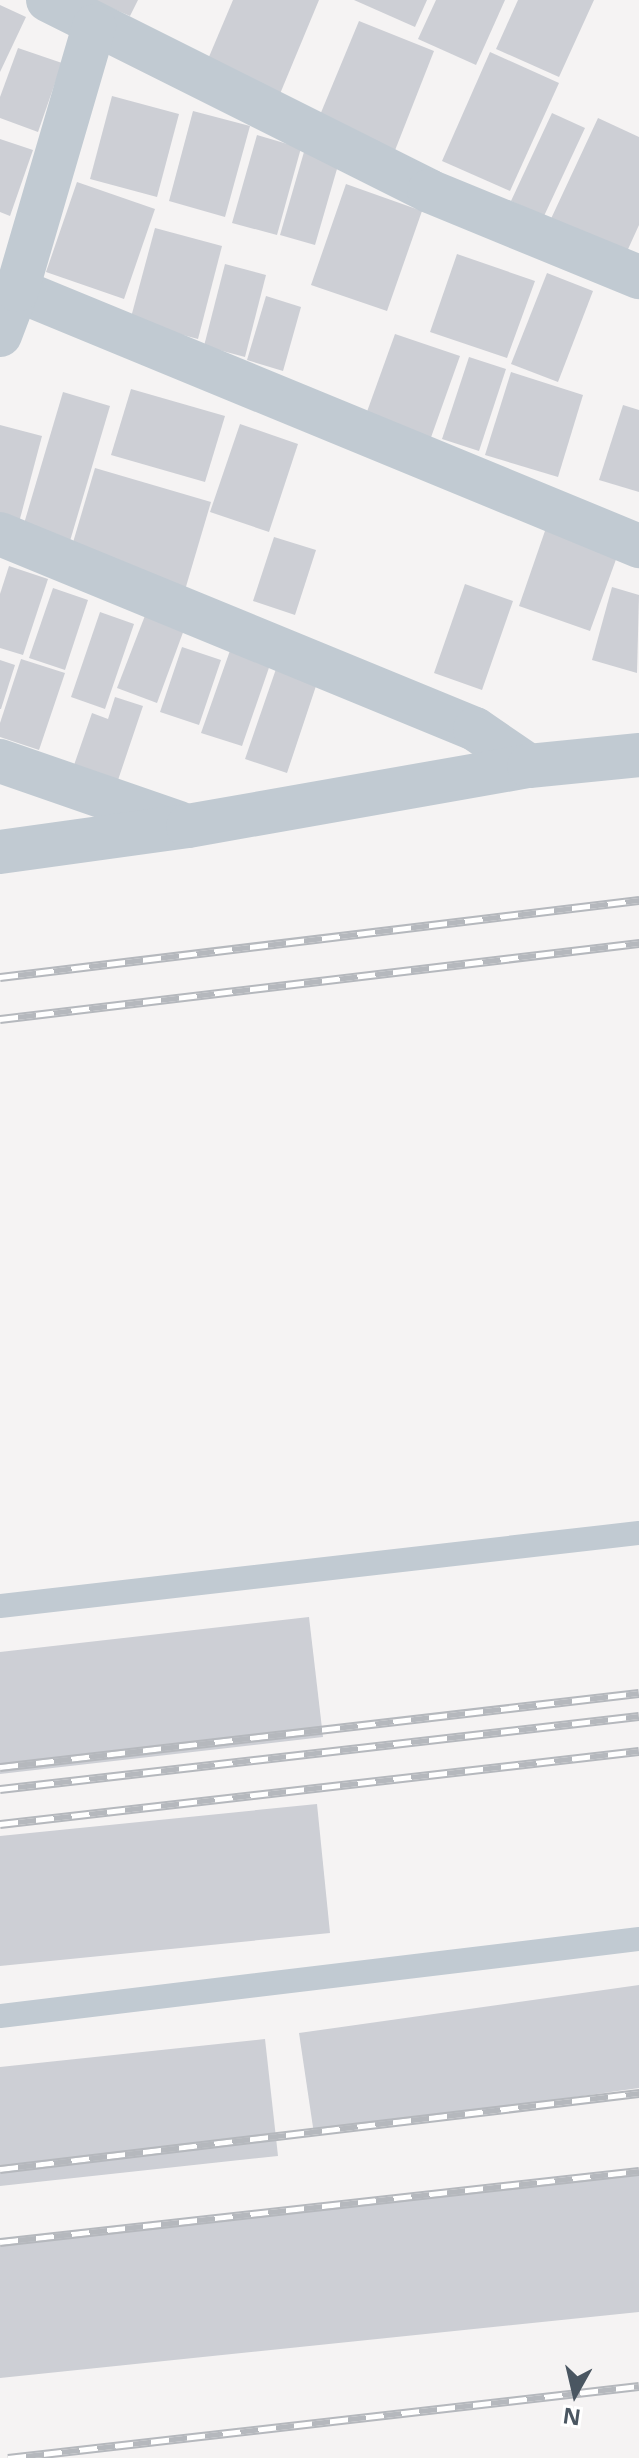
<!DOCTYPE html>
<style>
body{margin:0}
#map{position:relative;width:639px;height:2458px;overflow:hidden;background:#f5f3f3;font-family:"Open Sans",sans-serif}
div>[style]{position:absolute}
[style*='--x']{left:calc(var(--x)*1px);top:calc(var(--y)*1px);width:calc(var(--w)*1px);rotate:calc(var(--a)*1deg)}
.building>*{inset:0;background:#cdcfd5}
.service>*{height:24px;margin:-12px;padding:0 12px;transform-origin:12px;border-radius:12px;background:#c1cad2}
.minor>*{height:44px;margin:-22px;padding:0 22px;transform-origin:22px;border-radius:22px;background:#c1cad2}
.rail>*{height:9px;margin-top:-4.5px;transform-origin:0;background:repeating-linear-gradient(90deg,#fff 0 18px,#b5b8bd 0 36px);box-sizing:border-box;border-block:2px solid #b5b8bd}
span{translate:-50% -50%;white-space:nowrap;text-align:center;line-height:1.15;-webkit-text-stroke:7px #fff;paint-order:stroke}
.north{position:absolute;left:535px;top:2354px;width:80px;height:80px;-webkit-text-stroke:6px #fff;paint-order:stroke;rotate:188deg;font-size:22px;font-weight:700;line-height:32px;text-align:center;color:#4a5661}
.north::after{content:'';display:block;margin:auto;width:28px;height:36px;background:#4a5661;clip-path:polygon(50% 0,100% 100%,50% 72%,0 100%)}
</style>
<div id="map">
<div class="building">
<i style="clip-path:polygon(93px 0,138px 0,130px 16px)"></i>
<i style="clip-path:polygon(233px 0,319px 0,277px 101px,203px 71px)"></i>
<i style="clip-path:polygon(354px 0,427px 0,415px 27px)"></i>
<i style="clip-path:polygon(436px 0,505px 0,476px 65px,418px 39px)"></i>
<i style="clip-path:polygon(518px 0,594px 0,559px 77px,496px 49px)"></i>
<i style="clip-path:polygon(0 5px,26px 17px,0 72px)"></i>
<i style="clip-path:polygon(359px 21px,434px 51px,392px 158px,315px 127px)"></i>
<i style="clip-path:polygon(18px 48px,62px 63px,38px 132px,0 118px,0 97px)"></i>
<i style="clip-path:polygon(490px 52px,559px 83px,510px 191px,442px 161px)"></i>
<i style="clip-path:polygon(112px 96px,179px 114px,157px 197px,90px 179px)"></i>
<i style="clip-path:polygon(193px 111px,250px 126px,225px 217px,169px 201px)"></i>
<i style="clip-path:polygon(552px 113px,585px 128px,544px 216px,511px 201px)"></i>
<i style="clip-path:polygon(598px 118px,639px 137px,639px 225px,624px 258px,549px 223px)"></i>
<i style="clip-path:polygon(257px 135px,301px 148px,277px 235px,232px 223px)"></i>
<i style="clip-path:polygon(0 139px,33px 150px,10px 216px,0 212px)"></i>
<i style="clip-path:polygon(306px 145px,341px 155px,315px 245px,280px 235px)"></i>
<i style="clip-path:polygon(77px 182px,155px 209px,124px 299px,46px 272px)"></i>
<i style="clip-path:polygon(346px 184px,422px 211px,387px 311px,311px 285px)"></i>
<i style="clip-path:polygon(155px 228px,222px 246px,198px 339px,130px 321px)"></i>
<i style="clip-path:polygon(457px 254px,535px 281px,507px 358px,430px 332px)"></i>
<i style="clip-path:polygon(225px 264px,266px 275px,245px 357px,204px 346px)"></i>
<i style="clip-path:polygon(547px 273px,593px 291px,558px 382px,511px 364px)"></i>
<i style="clip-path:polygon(266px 296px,301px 307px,283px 371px,247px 360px)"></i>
<i style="clip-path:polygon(395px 334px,460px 356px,429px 443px,364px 420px)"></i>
<i style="clip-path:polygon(469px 357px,506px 369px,479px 451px,442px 439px)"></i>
<i style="clip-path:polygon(511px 372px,583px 395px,558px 477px,485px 455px)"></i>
<i style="clip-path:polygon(131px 389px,225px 416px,205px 482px,111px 455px)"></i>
<i style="clip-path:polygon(63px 392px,110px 406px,70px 541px,23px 527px)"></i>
<i style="clip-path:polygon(623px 405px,639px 410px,639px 492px,599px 480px)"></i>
<i style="clip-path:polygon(240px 424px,298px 444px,269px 532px,210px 512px)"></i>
<i style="clip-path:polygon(0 425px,42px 436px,17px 530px,0 526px)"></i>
<i style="clip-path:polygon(95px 468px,211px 502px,185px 590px,69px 556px)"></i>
<i style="clip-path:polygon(546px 528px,618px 554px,590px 631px,519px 606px)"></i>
<i style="clip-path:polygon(274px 537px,316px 550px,295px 615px,253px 601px)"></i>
<i style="clip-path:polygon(9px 566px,48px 579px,23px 655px,0 648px,0 594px)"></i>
<i style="clip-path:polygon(465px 584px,513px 601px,482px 690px,434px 673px)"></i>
<i style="clip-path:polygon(612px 587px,639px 595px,637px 673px,592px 660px)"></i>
<i style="clip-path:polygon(53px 588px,88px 600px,65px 670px,29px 658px)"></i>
<i style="clip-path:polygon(100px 612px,134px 624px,105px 709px,71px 697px)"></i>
<i style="clip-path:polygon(146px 613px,185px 627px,157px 703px,117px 688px)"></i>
<i style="clip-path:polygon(233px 642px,273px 656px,242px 746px,201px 733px)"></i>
<i style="clip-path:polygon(182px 647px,221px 660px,199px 725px,160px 712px)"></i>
<i style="clip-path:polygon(21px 659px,65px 673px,39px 750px,0 737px,0 723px)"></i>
<i style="clip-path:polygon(0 660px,15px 665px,1px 709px,0 709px)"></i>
<i style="clip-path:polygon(276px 669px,317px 683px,287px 773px,245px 759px)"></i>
<i style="clip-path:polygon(115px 697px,143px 706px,117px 783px,73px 768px,92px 713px,108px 719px)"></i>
<i style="clip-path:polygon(309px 1617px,323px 1737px,0 1774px,0 1652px)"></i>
<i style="clip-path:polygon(317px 1804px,330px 1933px,0 1966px,0 1836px)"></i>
<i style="clip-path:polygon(639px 1985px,639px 2088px,314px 2134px,299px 2033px)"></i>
<i style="clip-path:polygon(265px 2039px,278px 2156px,0 2186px,0 2067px)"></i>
<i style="clip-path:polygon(639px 2173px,639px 2312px,0 2378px,0 2239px)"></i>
</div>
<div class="service">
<i style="--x:0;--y:1606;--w:643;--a:-6.52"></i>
<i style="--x:0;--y:2016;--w:644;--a:-6.87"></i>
</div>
<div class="minor">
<i style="--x:48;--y:0;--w:426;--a:26.6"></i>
<i style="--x:429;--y:191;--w:227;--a:22.3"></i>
<i style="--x:17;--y:290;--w:673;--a:22.37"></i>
<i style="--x:0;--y:335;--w:48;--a:-69.3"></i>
<i style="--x:17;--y:290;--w:275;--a:-73.7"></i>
<i style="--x:0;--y:534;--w:513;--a:22.32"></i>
<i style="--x:475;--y:729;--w:65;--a:34.4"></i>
<i style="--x:0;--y:761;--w:189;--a:19.1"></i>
<i style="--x:0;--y:852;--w:190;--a:-7.9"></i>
<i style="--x:188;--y:826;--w:346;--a:-10"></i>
<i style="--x:529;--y:766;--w:111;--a:-5.7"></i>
</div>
<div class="rail">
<i style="--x:0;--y:977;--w:644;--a:-6.87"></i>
<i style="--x:0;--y:1019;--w:644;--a:-6.78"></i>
<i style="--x:0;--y:1767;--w:643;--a:-6.61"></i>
<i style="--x:0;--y:1789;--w:643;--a:-6.52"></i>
<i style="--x:0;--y:1824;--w:643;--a:-6.52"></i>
<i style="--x:0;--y:2169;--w:644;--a:-6.78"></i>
<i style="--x:0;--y:2242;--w:643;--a:-6.34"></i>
<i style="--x:8;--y:2458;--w:635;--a:-6.51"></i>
</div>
<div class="north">N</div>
</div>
